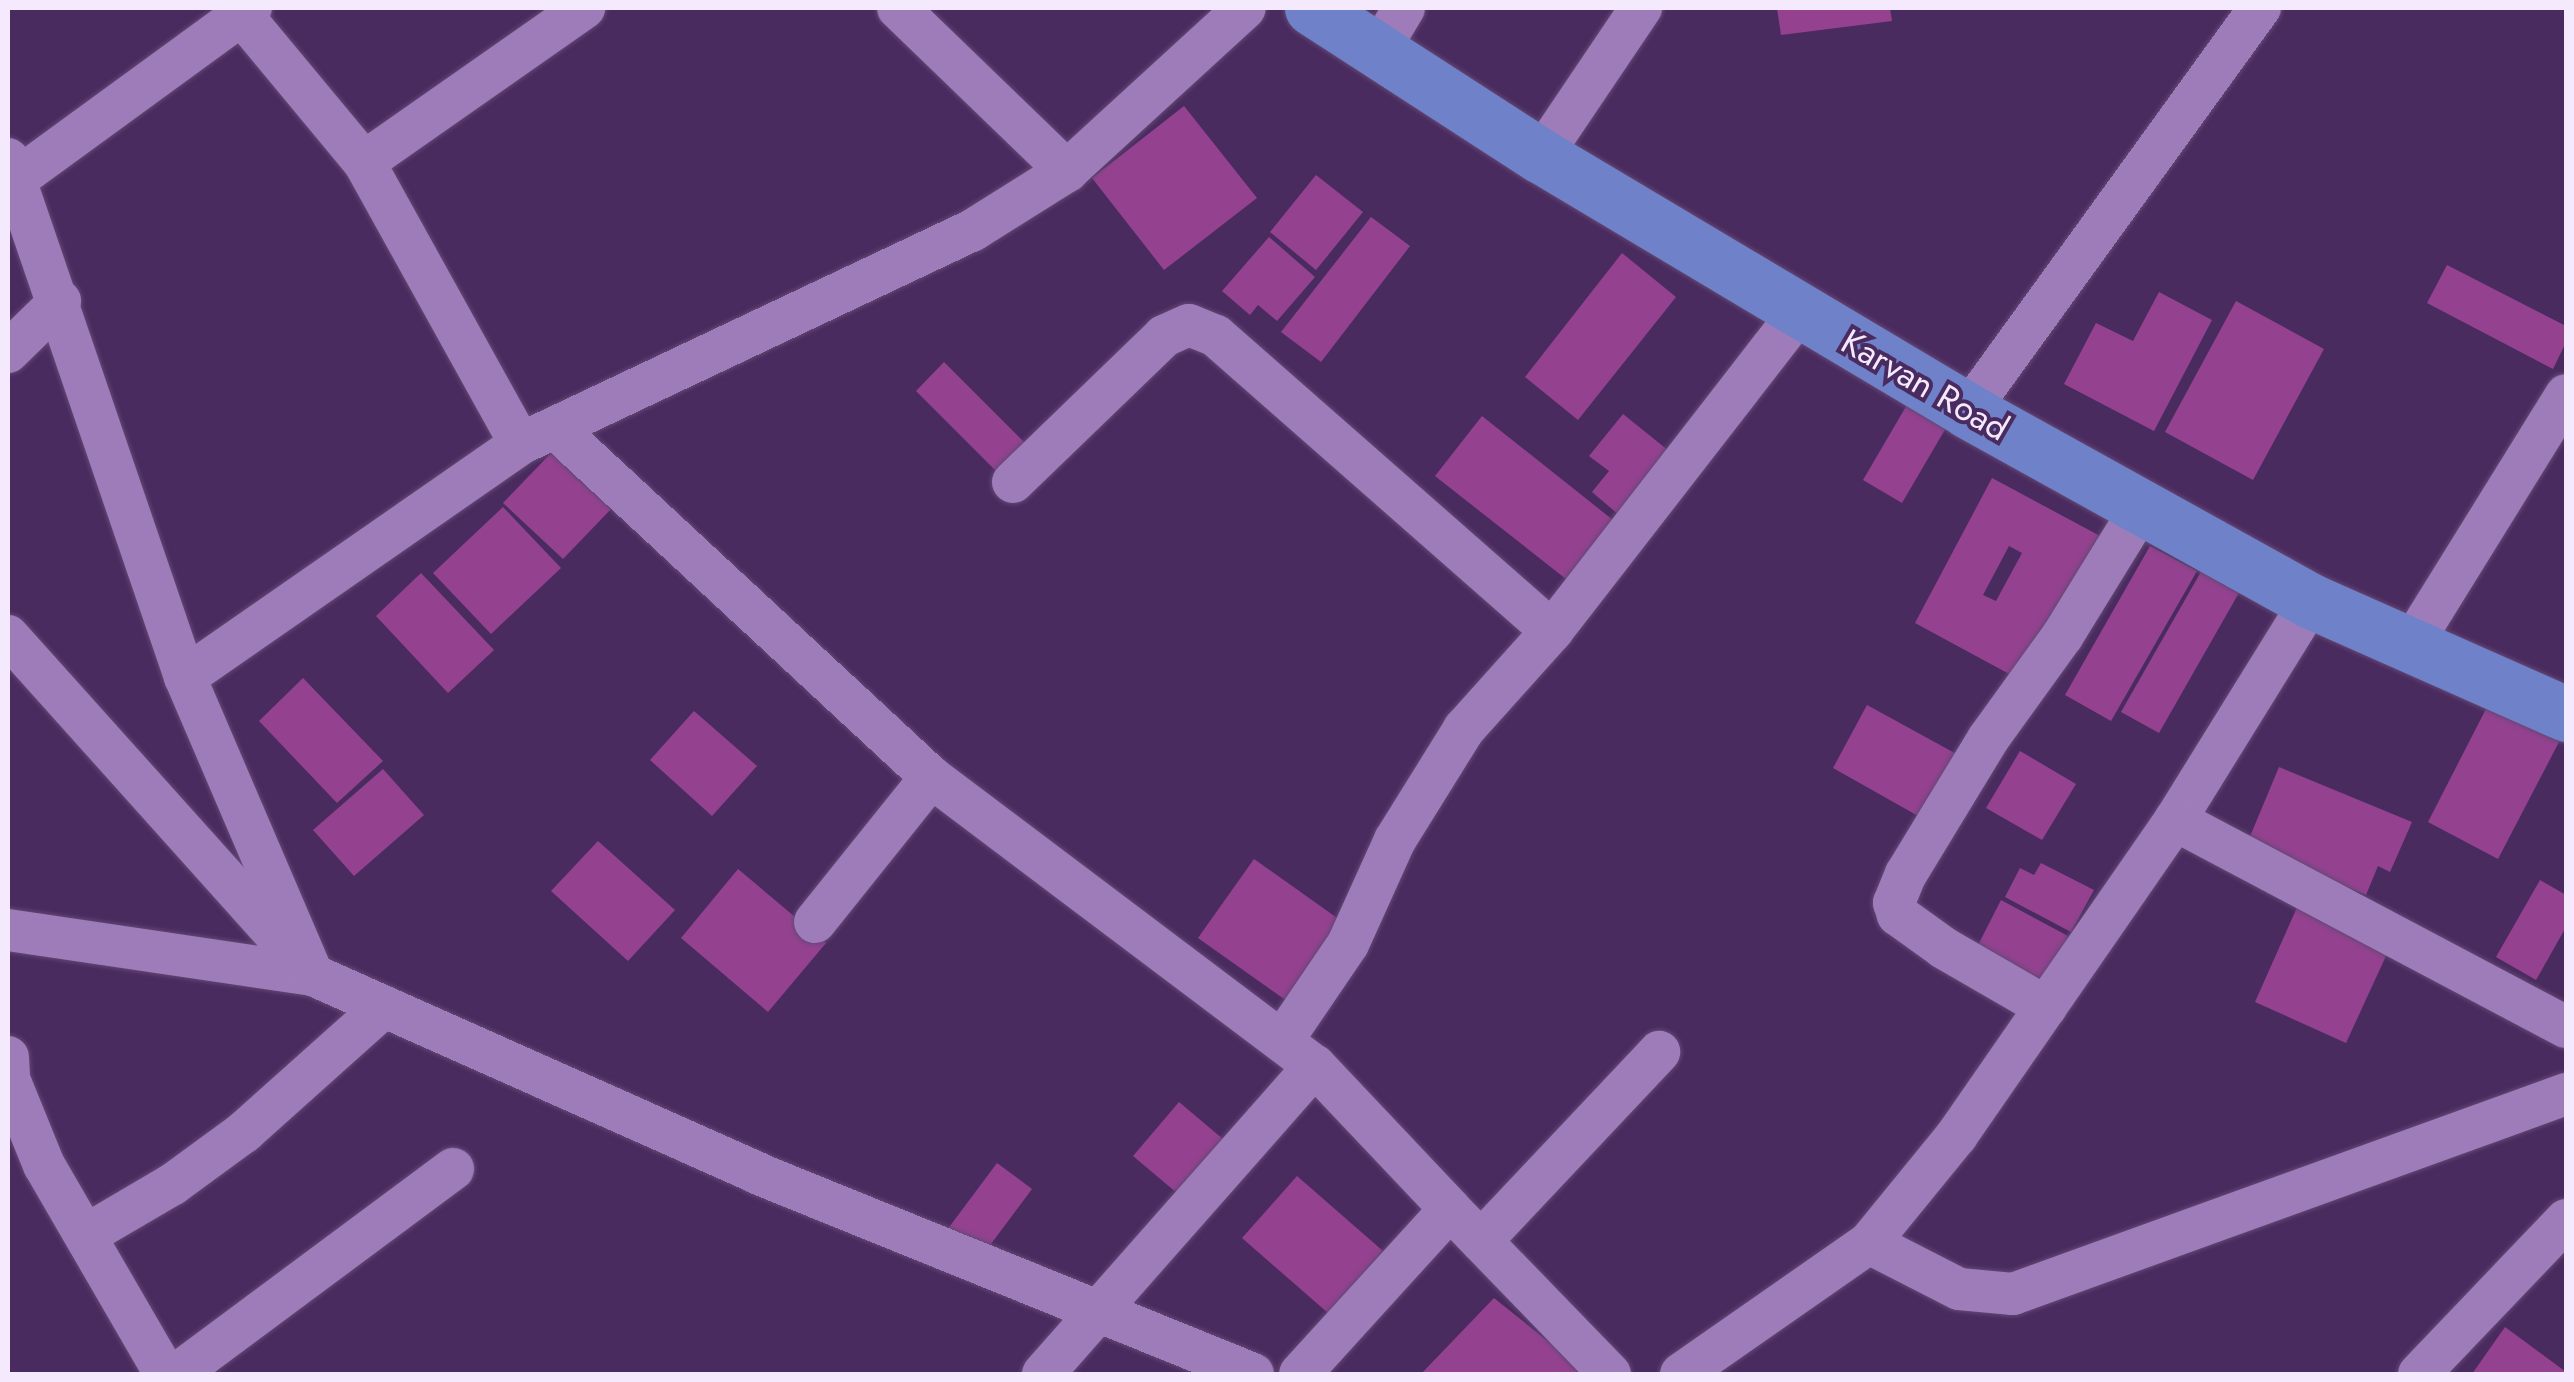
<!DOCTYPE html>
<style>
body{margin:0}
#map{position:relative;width:2574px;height:1382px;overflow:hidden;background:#4a2b60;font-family:Jost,sans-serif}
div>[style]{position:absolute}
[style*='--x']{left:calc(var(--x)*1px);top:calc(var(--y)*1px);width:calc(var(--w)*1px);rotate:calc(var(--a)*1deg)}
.building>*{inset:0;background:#944290}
.roads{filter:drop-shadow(0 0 2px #634874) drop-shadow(0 0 2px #634874)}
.street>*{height:42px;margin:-21px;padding:0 21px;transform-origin:21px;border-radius:21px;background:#9e7cb9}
.secondary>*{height:55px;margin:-27.5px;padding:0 27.5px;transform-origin:27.5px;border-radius:27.5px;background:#6f81c9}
span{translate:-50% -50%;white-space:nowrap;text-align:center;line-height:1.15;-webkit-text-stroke:8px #4a2b60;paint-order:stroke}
.street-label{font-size:35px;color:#f4e9fd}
.frame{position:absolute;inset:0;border:10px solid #f4e9fd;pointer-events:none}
</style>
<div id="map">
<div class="building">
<i style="clip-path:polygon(1777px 8px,1890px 8px,1892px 21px,1781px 35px)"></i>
<i style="clip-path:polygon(1184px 106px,1257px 198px,1164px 270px,1092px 178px)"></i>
<i style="clip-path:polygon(1316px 175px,1363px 212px,1316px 270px,1270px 232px)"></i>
<i style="clip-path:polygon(1371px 217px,1410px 246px,1321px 362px,1281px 332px)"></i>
<i style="clip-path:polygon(1269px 237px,1315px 277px,1277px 321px,1258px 305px,1250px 315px,1222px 291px)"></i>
<i style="clip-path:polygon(1622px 253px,1676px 297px,1578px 420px,1525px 377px)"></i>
<i style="clip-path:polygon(2447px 265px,2566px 326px,2566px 342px,2553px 369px,2427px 303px)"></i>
<i style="clip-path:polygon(2159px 292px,2212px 320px,2154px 431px,2064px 384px,2096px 323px,2133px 341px)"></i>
<i style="clip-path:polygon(2236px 301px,2324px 349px,2253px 480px,2165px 432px)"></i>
<i style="clip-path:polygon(944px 362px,1026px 444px,997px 472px,916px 391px)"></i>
<i style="clip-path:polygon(1911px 398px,1950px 421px,1902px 503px,1863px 480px)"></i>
<i style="clip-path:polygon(1623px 414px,1669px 451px,1619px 515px,1592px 492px,1609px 471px,1589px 456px)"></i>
<i style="clip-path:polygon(1482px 416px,1618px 524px,1571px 583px,1435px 476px)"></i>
<i style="clip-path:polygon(553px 451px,613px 507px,563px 559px,503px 503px)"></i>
<i style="clip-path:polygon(evenodd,1992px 478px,2102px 537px,2024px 682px,1915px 623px,1992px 478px,2009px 546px,2022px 553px,1996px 601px,1983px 595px,2009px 546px)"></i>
<i style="clip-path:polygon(503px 507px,561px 568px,491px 634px,433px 573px)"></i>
<i style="clip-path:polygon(2150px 546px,2197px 571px,2111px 721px,2065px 695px)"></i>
<i style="clip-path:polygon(2202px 570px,2240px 591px,2159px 733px,2121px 712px)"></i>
<i style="clip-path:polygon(421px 573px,494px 650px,448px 693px,376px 616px)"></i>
<i style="clip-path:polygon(303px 678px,383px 761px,337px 803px,259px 721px)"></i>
<i style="clip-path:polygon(1867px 705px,1962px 757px,1927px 821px,1833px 768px)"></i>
<i style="clip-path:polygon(2488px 705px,2559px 742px,2498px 859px,2428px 822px)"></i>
<i style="clip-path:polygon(694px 711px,757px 766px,712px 816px,650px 760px)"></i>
<i style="clip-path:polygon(2020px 751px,2076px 784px,2042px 840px,1986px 808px)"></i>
<i style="clip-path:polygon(2279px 767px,2412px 822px,2390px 872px,2378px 866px,2366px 895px,2246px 846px)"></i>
<i style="clip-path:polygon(383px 769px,424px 815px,354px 876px,313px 830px)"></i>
<i style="clip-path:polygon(598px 841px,675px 910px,628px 961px,551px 891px)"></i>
<i style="clip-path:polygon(1254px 859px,1347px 925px,1291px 1004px,1198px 938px)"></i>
<i style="clip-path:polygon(2041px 863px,2094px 890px,2071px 932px,2005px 897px,2020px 868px,2034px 875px)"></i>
<i style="clip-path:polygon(738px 869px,826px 943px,768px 1012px,681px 938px)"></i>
<i style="clip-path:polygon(2540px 880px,2566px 895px,2566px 927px,2536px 980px,2496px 957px)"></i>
<i style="clip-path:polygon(2001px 900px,2068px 936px,2041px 988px,1974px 953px)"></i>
<i style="clip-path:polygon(2299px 903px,2391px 945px,2346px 1043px,2255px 1002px)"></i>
<i style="clip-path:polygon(1179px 1102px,1236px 1150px,1190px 1204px,1133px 1156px)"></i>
<i style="clip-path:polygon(997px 1163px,1032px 1189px,982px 1256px,947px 1230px)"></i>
<i style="clip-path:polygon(1297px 1176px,1383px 1251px,1328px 1313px,1242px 1238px)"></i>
<i style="clip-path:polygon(1494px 1298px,1589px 1374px,1421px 1374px)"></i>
<i style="clip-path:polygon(2505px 1327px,2566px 1372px,2566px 1374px,2472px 1374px)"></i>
</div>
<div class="roads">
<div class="street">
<i style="--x:236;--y:8;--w:200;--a:50.3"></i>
<i style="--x:364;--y:162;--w:322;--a:61"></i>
<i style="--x:898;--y:8;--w:235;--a:44"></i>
<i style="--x:1377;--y:53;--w:52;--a:-59"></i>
<i style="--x:1541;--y:156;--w:179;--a:-56"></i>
<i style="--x:8;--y:159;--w:547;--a:71.13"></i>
<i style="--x:185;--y:677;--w:324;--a:66.8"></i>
<i style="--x:364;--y:162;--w:269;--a:-35"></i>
<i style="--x:15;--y:180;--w:292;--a:-36.1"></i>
<i style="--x:8;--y:352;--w:73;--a:-44.4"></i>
<i style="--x:1968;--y:411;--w:498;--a:-54.1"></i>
<i style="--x:556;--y:429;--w:512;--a:42.86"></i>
<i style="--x:931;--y:777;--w:481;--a:37"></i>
<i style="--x:1315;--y:1066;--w:197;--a:46.6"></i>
<i style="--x:1013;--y:482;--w:210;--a:-44"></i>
<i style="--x:1164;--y:336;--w:27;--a:-24"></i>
<i style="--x:1189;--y:325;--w:29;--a:22"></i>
<i style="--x:1216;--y:336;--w:447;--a:41.3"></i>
<i style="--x:2311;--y:601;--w:258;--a:121.8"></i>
<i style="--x:2175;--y:820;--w:442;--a:27.9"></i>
<i style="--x:8;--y:636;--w:421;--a:48.1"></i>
<i style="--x:2411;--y:645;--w:294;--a:-58.2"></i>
<i style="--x:185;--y:677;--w:408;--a:-34.8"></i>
<i style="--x:520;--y:444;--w:501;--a:-25.29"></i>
<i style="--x:973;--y:230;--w:111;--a:-32.1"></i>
<i style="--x:1067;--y:171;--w:241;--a:-42.5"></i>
<i style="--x:815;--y:922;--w:186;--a:-51.3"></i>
<i style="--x:8;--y:930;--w:308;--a:8.4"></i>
<i style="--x:313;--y:975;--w:488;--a:24"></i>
<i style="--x:759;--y:1174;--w:533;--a:22.04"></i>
<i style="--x:2046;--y:1007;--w:118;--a:-150"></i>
<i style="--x:1944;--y:948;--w:57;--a:-144.3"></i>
<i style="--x:1898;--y:915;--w:13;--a:-108"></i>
<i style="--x:1894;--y:903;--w:31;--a:-68"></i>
<i style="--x:1906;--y:874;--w:158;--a:-58.7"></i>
<i style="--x:1988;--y:739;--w:128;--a:-54.2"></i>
<i style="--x:2063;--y:635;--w:149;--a:-58.4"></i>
<i style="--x:1282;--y:1041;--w:117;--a:-55.8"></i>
<i style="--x:1348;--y:944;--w:114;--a:-65.7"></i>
<i style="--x:1395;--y:840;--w:131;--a:-58.1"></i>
<i style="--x:1464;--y:729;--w:132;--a:-48.1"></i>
<i style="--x:1552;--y:631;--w:403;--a:-52.2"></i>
<i style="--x:8;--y:1057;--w:22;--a:87"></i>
<i style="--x:9;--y:1079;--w:93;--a:67.9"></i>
<i style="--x:44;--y:1165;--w:241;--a:59.9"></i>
<i style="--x:86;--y:1235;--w:101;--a:-30.4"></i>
<i style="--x:173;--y:1184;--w:88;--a:-36.2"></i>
<i style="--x:244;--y:1132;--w:188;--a:-41.8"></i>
<i style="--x:1481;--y:1241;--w:260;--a:-46.7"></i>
<i style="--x:1869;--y:1243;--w:139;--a:-50.8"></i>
<i style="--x:1957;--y:1135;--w:383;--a:-55.3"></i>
<i style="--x:177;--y:1374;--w:344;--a:-36.6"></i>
<i style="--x:1043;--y:1374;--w:411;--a:-48.6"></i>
<i style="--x:1300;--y:1374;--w:223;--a:-47.7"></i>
<i style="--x:1450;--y:1209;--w:230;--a:45.9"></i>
<i style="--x:1681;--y:1374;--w:229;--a:-34.9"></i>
<i style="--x:1869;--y:1243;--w:101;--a:27.1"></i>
<i style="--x:1959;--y:1289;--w:54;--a:5.3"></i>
<i style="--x:2013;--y:1294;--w:588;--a:-19.88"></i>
<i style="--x:2419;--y:1374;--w:213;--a:-46.3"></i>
</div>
<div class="secondary">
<i style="--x:1312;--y:8;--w:273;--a:32.9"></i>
<i style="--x:1541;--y:156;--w:497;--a:30.8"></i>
<i style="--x:1968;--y:411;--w:392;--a:29"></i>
<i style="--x:2311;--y:601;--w:279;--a:23.9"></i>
</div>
</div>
<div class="street-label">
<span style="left:1925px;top:385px;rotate:30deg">Karvan Road</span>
</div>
<div class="frame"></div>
</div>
